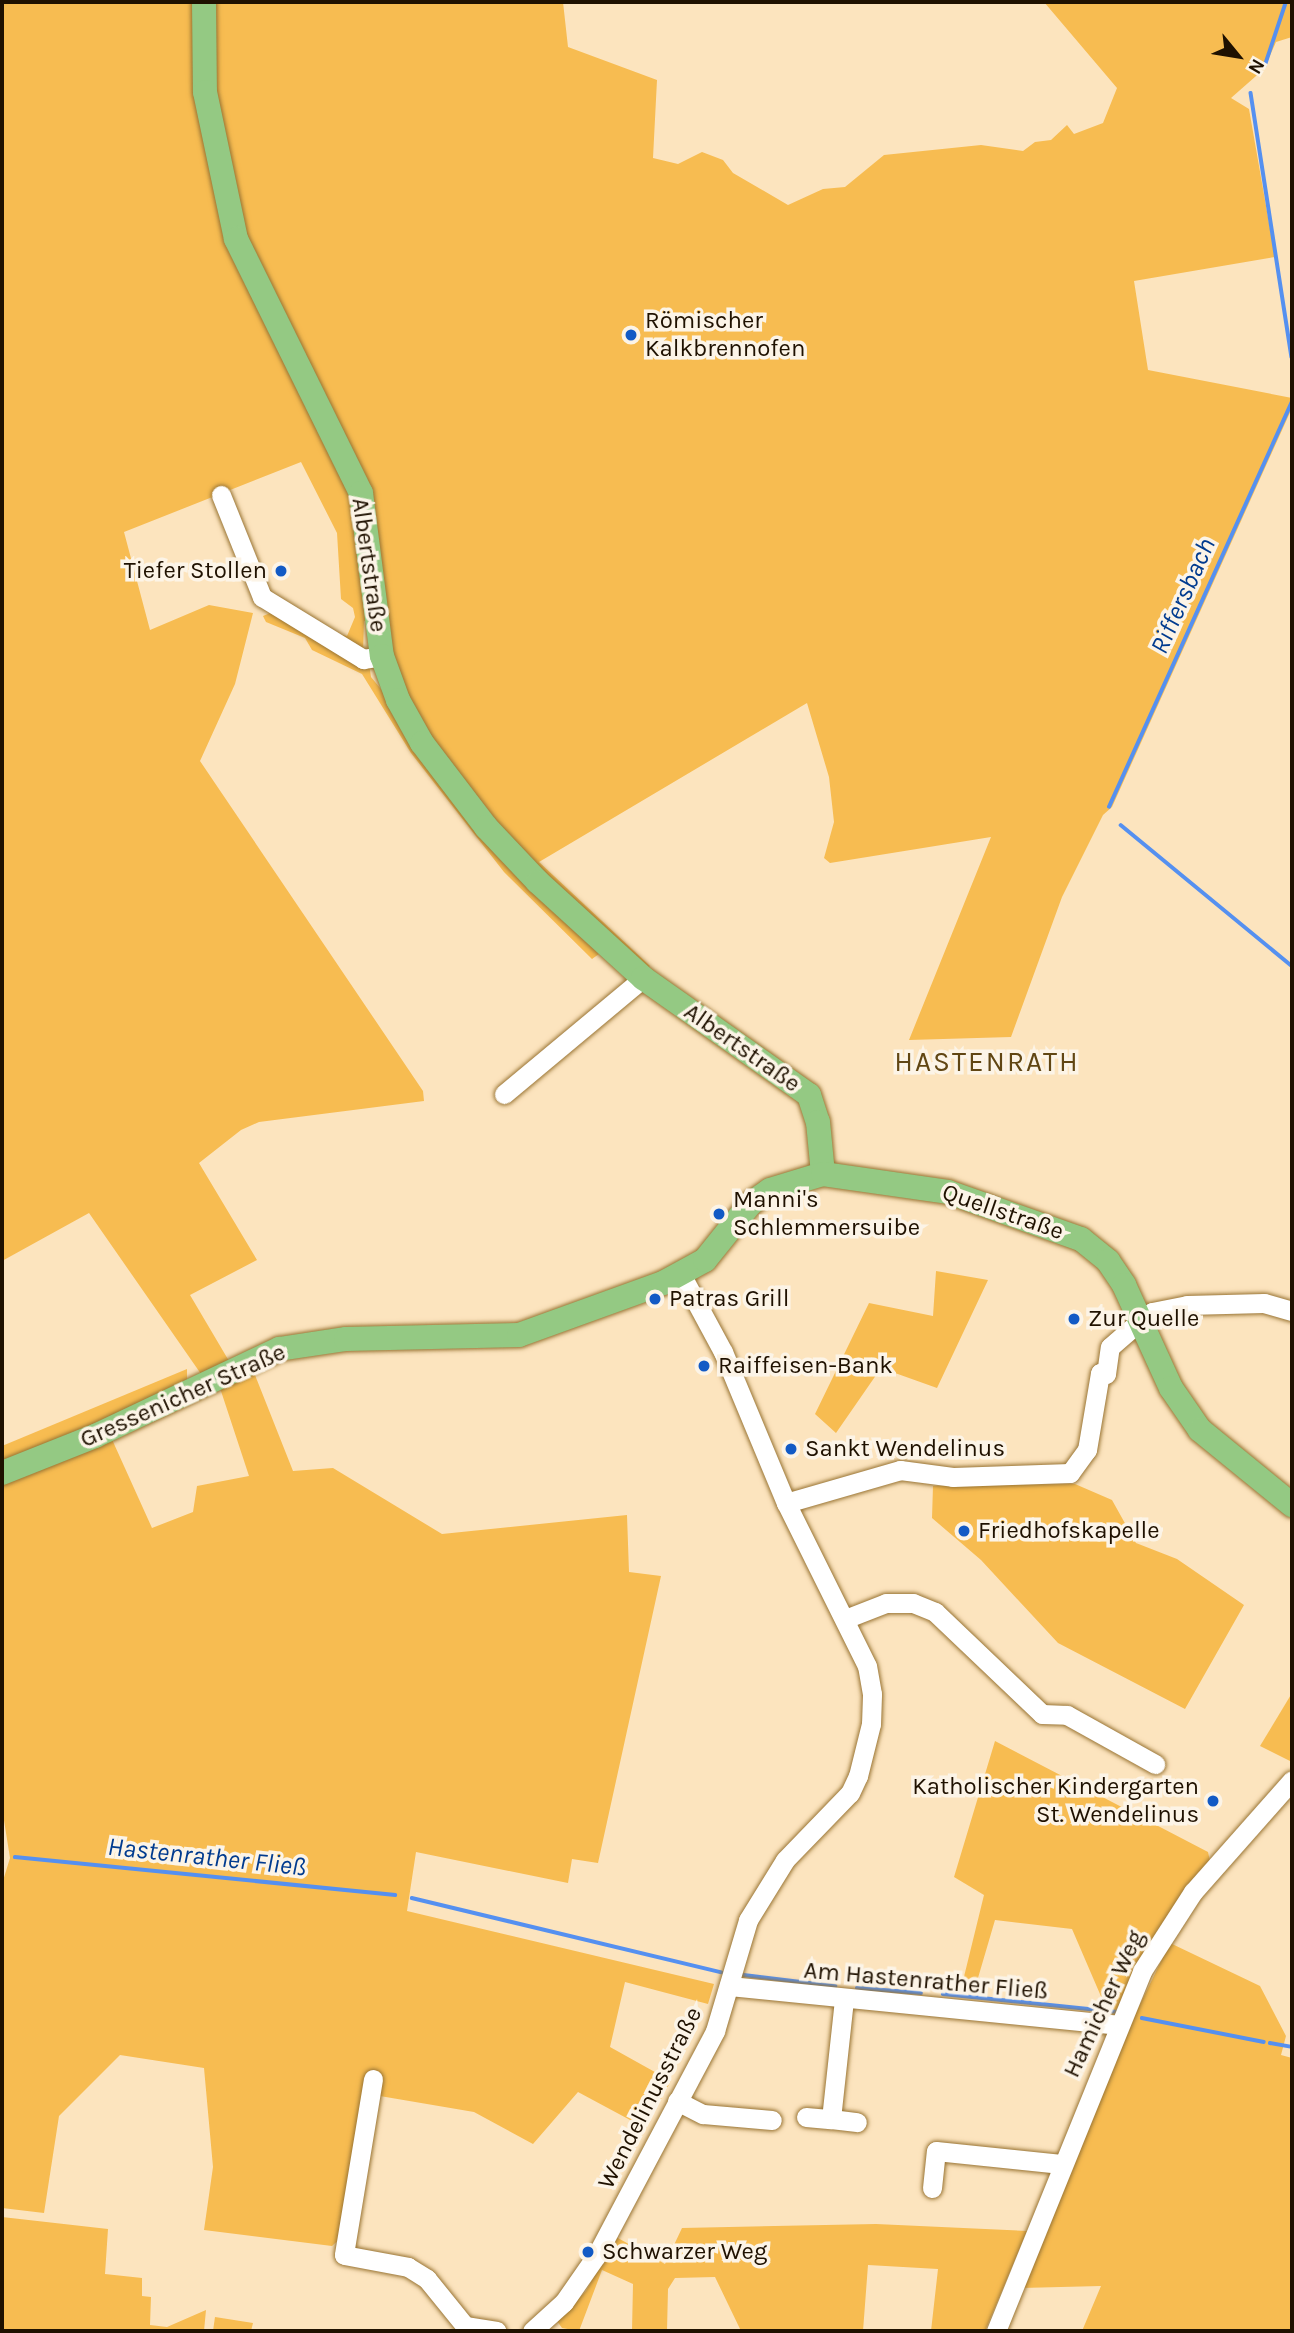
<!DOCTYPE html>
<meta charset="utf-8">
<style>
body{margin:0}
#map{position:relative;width:1294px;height:2333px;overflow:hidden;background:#fce4be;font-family:Karla,sans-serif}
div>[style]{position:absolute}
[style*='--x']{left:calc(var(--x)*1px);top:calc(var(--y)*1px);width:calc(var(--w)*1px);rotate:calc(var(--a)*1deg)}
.green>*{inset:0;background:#f7bc51}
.stream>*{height:3.5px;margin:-1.75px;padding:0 1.75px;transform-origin:1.75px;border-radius:1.75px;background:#5590f0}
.roads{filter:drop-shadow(0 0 2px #997433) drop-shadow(0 0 2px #997433)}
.minor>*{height:19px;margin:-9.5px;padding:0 9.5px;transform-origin:9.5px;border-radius:9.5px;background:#fff}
.major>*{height:24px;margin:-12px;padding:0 12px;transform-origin:12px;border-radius:12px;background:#94c983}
.dots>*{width:19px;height:19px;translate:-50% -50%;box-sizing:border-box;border:4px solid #fcf4e7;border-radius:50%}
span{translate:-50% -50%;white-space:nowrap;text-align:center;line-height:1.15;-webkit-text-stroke:7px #fcf4e7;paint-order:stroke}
.poi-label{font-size:24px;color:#1f1100}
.left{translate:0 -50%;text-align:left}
.right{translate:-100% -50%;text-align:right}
.street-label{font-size:24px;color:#1f1100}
.water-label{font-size:26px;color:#013b8f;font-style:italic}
.quarter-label{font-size:28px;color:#614613;letter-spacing:2px}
.frame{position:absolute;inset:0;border:4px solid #1f1100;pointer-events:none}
.north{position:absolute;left:1203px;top:21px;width:70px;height:70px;-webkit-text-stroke:5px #fcf4e7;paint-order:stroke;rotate:120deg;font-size:19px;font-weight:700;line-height:28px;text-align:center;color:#1f1100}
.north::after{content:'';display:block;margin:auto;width:24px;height:32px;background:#1f1100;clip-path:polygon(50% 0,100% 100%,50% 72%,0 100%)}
</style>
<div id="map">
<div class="green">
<i style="clip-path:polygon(2px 2px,563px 2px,568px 47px,657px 80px,653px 158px,678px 164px,702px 152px,723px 160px,733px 173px,788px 205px,823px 189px,845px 187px,884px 155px,981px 145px,1023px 151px,1035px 142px,1051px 140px,1067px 125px,1074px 134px,1103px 123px,1117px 88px,1044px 2px,1292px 2px,1292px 37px,1276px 42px,1264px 69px,1231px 98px,1249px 109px,1275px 257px,1134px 281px,1148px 370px,1292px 398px,1292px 408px,1112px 807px,1103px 815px,1062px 897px,1011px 1037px,909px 1040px,991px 837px,830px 863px,824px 858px,834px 822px,829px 777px,807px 703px,539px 862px,650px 966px,645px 970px,519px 849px,433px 740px,407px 695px,392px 655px,387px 619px,364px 621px,363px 653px,320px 630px,347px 636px,355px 617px,353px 608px,341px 599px,337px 533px,301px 462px,124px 532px,150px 630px,209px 605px,253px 613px,235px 684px,200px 761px,423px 1091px,424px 1101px,259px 1122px,241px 1130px,199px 1163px,257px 1260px,190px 1295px,229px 1361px,201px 1374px,89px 1213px,2px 1261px)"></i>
<i style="clip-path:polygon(270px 613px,369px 664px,371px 677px,599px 954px,592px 959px,504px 872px,411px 753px,362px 674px,312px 650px,305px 638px,266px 622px,263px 616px)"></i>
<i style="clip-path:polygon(936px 1271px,988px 1280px,937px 1388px,881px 1368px,836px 1433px,815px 1414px,869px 1303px,933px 1316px)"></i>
<i style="clip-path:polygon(187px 1369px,187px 1383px,2px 1464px,2px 1446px)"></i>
<i style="clip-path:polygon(253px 1370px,293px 1471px,333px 1468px,442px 1534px,627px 1515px,629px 1572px,661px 1576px,598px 1863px,572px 1859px,568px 1883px,416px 1852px,407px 1911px,714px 1984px,708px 2004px,625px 1982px,610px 2047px,671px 2081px,645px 2128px,578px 2092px,533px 2144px,474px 2112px,374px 2095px,344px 2235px,332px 2246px,204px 2230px,213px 2167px,204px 2068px,120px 2055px,59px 2116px,44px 2213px,2px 2208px,2px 1884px,10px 1858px,2px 1808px,2px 1481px,110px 1435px,152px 1528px,193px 1512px,197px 1486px,249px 1476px,219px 1385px)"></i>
<i style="clip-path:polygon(1075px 1484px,1112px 1500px,1136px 1543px,1177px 1559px,1244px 1605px,1185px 1709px,1058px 1643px,981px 1560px,932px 1518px,933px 1486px)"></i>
<i style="clip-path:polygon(1292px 1693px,1292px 1762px,1260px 1746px)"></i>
<i style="clip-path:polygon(995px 1741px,1208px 1852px,1210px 1861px,1117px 2009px,1109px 2015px,1072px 1929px,995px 1920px,973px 1995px,960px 1993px,984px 1895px,954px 1877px)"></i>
<i style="clip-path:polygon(1170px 1943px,1260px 1986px,1286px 2036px,1281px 2055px,1292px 2058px,1292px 2331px,1082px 2331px,1101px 2286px,1021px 2288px,1128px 2029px)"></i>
<i style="clip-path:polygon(2px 2217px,108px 2229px,105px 2274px,142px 2278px,142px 2296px,151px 2297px,150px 2325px,167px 2327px,206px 2310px,204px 2331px,2px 2331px)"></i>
<i style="clip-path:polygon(876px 2224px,1027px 2231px,985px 2331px,931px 2331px,938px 2269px,868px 2265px,863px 2331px,741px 2331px,715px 2277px,675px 2278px,668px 2289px,667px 2331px,632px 2331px,633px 2284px,602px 2270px,579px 2331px,562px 2328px,557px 2321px,586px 2291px,616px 2237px,665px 2264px,682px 2228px)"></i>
<i style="clip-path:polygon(215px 2317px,253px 2323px,251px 2331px,213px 2331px)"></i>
</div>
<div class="stream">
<i style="--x:1265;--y:65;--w:66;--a:-71.6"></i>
<i style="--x:1251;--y:93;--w:267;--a:81.2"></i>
<i style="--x:1109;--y:807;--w:445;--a:-65.7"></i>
<i style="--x:1121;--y:825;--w:222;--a:39.5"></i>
<i style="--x:15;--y:1857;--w:382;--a:5.7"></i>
<i style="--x:412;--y:1898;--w:318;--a:13.5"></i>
<i style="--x:744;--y:1975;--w:92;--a:6.9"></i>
<i style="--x:857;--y:1988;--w:64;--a:4.5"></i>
<i style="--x:943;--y:1994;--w:175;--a:5.9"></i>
<i style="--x:1142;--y:2018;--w:124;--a:11.1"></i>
<i style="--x:1270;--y:2043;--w:22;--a:10"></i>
</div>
<div class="roads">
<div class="minor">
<i style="--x:221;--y:495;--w:110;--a:68.1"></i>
<i style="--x:262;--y:597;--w:119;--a:31.5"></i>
<i style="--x:363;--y:659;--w:19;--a:-9"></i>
<i style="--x:504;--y:1094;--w:181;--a:-39.8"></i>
<i style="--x:786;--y:1503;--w:119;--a:-16.1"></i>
<i style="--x:900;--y:1470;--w:53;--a:7.5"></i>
<i style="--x:953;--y:1477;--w:117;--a:-2"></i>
<i style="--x:1070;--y:1473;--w:29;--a:-54"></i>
<i style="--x:1087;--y:1450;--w:78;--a:-80.4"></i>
<i style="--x:1100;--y:1373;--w:6;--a:9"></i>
<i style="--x:1106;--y:1374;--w:27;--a:-82"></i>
<i style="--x:1110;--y:1347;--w:40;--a:-41"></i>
<i style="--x:1140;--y:1321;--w:15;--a:-37"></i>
<i style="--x:1152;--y:1312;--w:36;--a:-11"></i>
<i style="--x:1187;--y:1305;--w:77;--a:-1.5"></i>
<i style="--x:1264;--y:1303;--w:29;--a:16"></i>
<i style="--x:845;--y:1619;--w:44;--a:-21.3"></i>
<i style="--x:886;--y:1603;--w:27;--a:0"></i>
<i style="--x:913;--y:1603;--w:24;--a:22"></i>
<i style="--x:935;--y:1612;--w:148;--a:43.6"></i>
<i style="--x:1042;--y:1714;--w:25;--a:2"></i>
<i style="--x:1067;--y:1715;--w:101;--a:29.1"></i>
<i style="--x:729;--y:1986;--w:391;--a:5.7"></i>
<i style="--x:373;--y:2079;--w:178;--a:99.4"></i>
<i style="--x:344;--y:2255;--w:65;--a:10.6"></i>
<i style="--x:408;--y:2267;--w:22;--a:32"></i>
<i style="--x:427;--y:2279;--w:60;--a:51"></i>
<i style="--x:465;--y:2326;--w:32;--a:9"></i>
<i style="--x:677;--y:2101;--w:29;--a:27"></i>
<i style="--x:703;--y:2114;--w:69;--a:5"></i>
<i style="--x:806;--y:2117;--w:25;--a:5"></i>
<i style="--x:831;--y:2119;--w:121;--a:-83.8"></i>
<i style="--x:831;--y:2119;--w:26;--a:7"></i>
<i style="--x:932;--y:2188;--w:37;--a:-84"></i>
<i style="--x:936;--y:2151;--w:126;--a:5.9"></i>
<i style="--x:532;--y:2331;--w:43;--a:-42.2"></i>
<i style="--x:564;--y:2302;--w:56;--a:-55.2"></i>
<i style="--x:596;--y:2256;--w:255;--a:-62.1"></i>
<i style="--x:715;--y:2031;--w:116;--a:-73.4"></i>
<i style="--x:748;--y:1920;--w:70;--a:-58.3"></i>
<i style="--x:785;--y:1860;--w:93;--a:-45.9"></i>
<i style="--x:850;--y:1793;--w:19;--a:-65"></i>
<i style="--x:858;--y:1776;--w:54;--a:-76"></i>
<i style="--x:871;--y:1724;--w:30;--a:-88"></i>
<i style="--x:872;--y:1694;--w:28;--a:-100"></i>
<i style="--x:867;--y:1666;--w:182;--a:-116.4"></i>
<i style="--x:786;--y:1503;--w:164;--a:-112.6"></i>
<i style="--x:723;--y:1352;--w:86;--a:-118.3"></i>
<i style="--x:996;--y:2331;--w:388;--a:-67.9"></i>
<i style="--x:1142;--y:1971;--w:94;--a:-57.2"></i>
<i style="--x:1193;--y:1892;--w:149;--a:-48.5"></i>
</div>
<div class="major">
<i style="--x:204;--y:2;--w:90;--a:89.4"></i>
<i style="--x:205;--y:92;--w:150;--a:78.1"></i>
<i style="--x:236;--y:239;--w:283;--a:63.8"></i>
<i style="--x:361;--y:493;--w:164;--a:82.7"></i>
<i style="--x:382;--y:656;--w:47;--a:70"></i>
<i style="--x:398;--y:700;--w:49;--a:60.8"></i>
<i style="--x:422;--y:743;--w:106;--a:52.7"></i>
<i style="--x:486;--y:827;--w:76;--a:46.6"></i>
<i style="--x:538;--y:882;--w:142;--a:42.4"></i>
<i style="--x:643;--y:978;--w:203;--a:35.2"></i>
<i style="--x:809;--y:1095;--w:28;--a:72"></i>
<i style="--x:818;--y:1122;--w:52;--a:84.5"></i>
<i style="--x:2;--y:1473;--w:100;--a:-21.7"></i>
<i style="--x:95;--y:1436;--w:204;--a:-25.3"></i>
<i style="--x:279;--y:1349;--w:68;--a:-8.5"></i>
<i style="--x:346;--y:1339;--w:173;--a:-1.3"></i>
<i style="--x:519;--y:1335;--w:153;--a:-19.9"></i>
<i style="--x:663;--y:1283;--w:48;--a:-28.7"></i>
<i style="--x:705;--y:1260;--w:72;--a:-51.2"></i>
<i style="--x:750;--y:1204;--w:24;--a:-35"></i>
<i style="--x:770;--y:1190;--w:55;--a:-16.8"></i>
<i style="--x:823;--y:1174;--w:126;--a:8.2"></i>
<i style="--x:948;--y:1192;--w:141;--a:19.5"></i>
<i style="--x:1081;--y:1239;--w:35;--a:39"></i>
<i style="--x:1108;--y:1261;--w:29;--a:56"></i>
<i style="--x:1124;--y:1285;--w:113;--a:65.5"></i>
<i style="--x:1171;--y:1388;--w:51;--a:55.4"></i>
<i style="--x:1200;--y:1430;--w:119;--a:39.2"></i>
</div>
</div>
<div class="dots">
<i style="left:631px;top:335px;background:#125ac5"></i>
<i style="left:281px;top:571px;background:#125ac5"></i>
<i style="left:719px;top:1214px;background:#125ac5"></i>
<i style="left:655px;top:1299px;background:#125ac5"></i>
<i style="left:1074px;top:1319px;background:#125ac5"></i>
<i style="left:704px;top:1366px;background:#125ac5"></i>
<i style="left:791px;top:1449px;background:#125ac5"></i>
<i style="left:964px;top:1531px;background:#125ac5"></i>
<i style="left:1213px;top:1801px;background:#125ac5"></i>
<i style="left:588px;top:2252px;background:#125ac5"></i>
</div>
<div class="poi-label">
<span class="left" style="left:645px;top:335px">Römischer<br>Kalkbrennofen</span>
<span class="right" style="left:267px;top:571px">Tiefer Stollen</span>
<span class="left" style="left:733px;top:1214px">Manni's<br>Schlemmersuibe</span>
<span class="left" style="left:669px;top:1299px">Patras Grill</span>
<span class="left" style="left:1088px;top:1319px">Zur Quelle</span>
<span class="left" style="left:718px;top:1366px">Raiffeisen-Bank</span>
<span class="left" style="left:805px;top:1449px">Sankt Wendelinus</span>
<span class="left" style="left:978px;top:1531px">Friedhofskapelle</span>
<span class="right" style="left:1199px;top:1801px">Katholischer Kindergarten<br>St. Wendelinus</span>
<span class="left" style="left:602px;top:2252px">Schwarzer Weg</span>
</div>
<div class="street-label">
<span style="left:369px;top:565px;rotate:82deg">Albertstraße</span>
<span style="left:742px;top:1048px;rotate:35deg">Albertstraße</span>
<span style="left:1003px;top:1212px;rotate:19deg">Quellstraße</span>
<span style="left:183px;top:1396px;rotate:-24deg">Gressenicher Straße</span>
<span style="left:926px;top:1981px;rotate:5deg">Am Hastenrather Fließ</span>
<span style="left:1104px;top:2004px;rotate:-65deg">Hamicher Weg</span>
<span style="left:650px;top:2098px;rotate:-63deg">Wendelinusstraße</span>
</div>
<div class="water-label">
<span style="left:1183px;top:596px;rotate:-66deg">Riffersbach</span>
<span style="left:207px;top:1857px;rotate:6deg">Hastenrather Fließ</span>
</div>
<div class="quarter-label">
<span style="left:987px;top:1062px">HASTENRATH</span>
</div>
<div class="frame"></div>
<div class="north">N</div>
</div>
